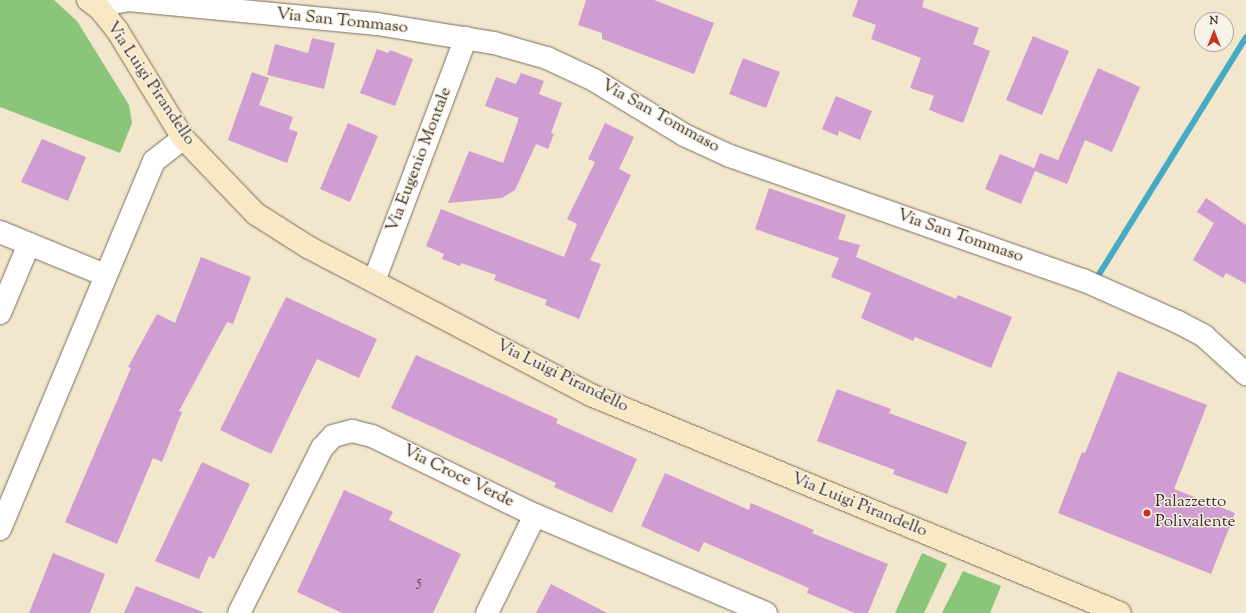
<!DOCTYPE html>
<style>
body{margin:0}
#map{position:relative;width:1246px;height:613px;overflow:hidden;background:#f2e6cd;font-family:"Sorts Mill Goudy",serif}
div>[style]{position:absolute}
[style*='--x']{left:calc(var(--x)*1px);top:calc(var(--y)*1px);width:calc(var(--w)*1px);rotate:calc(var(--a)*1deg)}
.green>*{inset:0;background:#8bc579}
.stream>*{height:6px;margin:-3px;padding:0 3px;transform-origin:3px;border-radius:3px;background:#45abc5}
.building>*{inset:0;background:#d09dd3}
.roads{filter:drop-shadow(0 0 1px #7b6c5b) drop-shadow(0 0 1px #7b6c5b)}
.street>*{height:22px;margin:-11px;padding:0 11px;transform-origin:11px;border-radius:11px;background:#fff}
.secondary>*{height:22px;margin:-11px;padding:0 11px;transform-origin:11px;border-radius:11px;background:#f8e8c3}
.dots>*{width:11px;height:11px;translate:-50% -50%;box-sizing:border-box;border:2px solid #f7f3e8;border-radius:50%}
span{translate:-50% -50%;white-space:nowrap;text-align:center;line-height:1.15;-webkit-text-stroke:3px #f7f3e8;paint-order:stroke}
.number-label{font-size:15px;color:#60474b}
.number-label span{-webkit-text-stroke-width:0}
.street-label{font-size:17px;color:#3b2a1e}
.poi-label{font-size:17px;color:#3b2a1e}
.left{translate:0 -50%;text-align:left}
.north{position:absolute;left:1194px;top:12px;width:40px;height:40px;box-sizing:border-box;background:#f7f3e8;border:1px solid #aca397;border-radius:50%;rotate:0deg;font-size:11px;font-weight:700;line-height:16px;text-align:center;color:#3b2a1e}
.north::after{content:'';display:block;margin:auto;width:14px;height:18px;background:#c8321e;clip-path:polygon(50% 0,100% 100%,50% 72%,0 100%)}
</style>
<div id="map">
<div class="green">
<i style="clip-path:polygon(0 0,54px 0,77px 21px,129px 105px,132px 123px,120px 153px,0 107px)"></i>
<i style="clip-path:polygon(922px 553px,947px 564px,924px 613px,895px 613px)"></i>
<i style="clip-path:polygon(963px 571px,1001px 586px,990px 613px,942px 613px)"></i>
</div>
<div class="stream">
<i style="--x:1098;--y:276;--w:281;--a:-58.2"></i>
</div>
<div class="building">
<i style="clip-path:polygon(586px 0,654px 0,714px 23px,694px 74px,602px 39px,602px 33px,578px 25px)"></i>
<i style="clip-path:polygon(858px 0,924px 0,922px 7px,979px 28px,973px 44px,990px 51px,963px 123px,929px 110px,934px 96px,910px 88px,921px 58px,871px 39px,876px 25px,852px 16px)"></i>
<i style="clip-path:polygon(1033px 36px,1069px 51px,1042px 115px,1006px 100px)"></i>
<i style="clip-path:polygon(312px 38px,335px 43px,324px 89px,267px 75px,275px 44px,308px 53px)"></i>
<i style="clip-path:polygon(377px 49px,388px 53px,390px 50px,413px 59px,395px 106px,360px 93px)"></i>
<i style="clip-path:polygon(743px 58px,780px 72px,766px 108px,729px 94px)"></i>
<i style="clip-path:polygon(1098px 68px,1140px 87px,1112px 152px,1085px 140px,1067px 184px,1035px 171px,1021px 204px,985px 189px,1000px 154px,1034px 168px,1040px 153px,1058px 160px)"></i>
<i style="clip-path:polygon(252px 72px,269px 78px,259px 105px,293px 117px,289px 129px,298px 132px,287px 163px,228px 140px)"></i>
<i style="clip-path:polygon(521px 73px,544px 81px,539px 94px,562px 103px,551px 133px,554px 134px,548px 149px,536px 144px,515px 190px,502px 198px,448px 203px,469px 151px,503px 163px,519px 118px,485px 106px,496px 77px,516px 84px)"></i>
<i style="clip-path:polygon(836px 96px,872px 111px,860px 140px,839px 131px,838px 136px,822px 129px)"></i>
<i style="clip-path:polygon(348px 123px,378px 136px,350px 202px,320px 189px)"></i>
<i style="clip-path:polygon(605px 123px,634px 137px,619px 169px,631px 175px,590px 260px,601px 264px,579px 319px,545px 305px,547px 300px,494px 280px,496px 275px,461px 263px,460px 266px,442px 259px,444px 254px,426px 246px,441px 209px,564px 257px,577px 224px,567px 219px,595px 162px,588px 159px)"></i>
<i style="clip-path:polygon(42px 139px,86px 157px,68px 201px,21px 182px)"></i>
<i style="clip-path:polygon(769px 188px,846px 215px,838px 239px,860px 245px,856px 257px,956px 299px,958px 295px,1012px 317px,991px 368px,915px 337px,913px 341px,861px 318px,871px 293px,831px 277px,839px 258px,755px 229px)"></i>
<i style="clip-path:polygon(1206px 198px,1246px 225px,1246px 284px,1226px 273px,1223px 278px,1193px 260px,1214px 223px,1197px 212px)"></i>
<i style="clip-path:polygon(201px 257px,251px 277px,233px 324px,227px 322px,179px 411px,182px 412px,162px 462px,153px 458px,117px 544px,65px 522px,131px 368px,128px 367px,157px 314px,175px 323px)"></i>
<i style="clip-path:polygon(286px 297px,377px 339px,359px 378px,317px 359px,271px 454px,220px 430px)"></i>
<i style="clip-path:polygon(416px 355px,558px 419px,556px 423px,637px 459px,612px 513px,554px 487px,556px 483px,391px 408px)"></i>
<i style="clip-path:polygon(1118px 371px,1207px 405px,1174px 489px,1235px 513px,1211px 574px,1058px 513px,1082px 452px,1085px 453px)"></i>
<i style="clip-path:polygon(837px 389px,891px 409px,889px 413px,967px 442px,947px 494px,893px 474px,895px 470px,817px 441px)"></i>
<i style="clip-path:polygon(202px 462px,250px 484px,214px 559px,209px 556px,199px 579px,155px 561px)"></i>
<i style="clip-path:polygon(665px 473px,749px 510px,751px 503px,814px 530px,812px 533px,888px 564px,868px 613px,855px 613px,807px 593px,809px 588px,704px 542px,699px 552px,641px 526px)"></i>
<i style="clip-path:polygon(344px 490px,393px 512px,389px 520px,461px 554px,433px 613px,342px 613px,297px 592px)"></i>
<i style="clip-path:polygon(53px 553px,105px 574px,90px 613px,29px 613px)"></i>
<i style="clip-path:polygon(551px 584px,607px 613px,536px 613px)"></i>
<i style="clip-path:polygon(136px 586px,203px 612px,202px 613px,124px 613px)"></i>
</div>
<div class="roads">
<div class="street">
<i style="--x:100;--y:9;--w:9;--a:-32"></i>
<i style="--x:108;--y:4;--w:20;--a:-11"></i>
<i style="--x:128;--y:0;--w:250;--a:5.5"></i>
<i style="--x:377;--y:24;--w:119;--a:9.2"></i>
<i style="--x:494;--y:43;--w:55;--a:15.8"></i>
<i style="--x:547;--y:58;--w:52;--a:25.1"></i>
<i style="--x:594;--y:80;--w:105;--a:31.4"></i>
<i style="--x:684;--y:135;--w:51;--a:24.5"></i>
<i style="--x:730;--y:156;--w:374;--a:19.4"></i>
<i style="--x:1083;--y:280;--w:104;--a:23.9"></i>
<i style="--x:1178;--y:322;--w:30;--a:28"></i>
<i style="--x:1204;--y:336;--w:57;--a:42.1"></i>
<i style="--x:0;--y:232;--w:113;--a:22.3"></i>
<i style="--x:374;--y:281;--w:260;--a:-69.3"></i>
<i style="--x:0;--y:313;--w:75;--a:-67.2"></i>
<i style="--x:0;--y:529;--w:399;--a:-67.3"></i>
<i style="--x:154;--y:161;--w:37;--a:-38"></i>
<i style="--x:239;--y:613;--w:185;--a:-63.3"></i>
<i style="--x:322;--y:448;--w:16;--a:-47"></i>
<i style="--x:333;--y:436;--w:20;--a:-15"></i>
<i style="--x:352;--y:431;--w:21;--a:14"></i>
<i style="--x:372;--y:436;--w:181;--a:25.9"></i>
<i style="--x:535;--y:515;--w:251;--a:23"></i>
<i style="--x:487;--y:613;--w:109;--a:-63.9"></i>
</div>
<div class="secondary">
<i style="--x:88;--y:0;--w:15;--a:37"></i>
<i style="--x:100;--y:9;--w:27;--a:51"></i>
<i style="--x:117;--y:30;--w:127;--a:58.6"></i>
<i style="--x:183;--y:138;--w:105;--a:46.2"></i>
<i style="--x:256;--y:214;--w:62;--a:32.4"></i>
<i style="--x:308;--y:247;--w:319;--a:27.6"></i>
<i style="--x:591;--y:395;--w:572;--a:22.4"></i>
</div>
</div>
<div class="dots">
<i style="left:1147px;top:513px;background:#c8321e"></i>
</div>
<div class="number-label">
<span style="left:419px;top:583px">5</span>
</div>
<div class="street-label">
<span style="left:342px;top:22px;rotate:6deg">Via San Tommaso</span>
<span style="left:150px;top:84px;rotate:56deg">Via Luigi Pirandello</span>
<span style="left:660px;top:117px;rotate:29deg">Via San Tommaso</span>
<span style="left:420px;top:160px;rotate:-69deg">Via Eugenio Montale</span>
<span style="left:960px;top:237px;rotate:19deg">Via San Tommaso</span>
<span style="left:562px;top:377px;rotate:26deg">Via Luigi Pirandello</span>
<span style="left:458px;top:477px;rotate:26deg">Via Croce Verde</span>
<span style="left:859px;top:506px;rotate:22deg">Via Luigi Pirandello</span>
</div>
<div class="poi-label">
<span class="left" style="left:1155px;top:513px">Palazzetto<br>Polivalente</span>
</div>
<div class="north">N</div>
</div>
